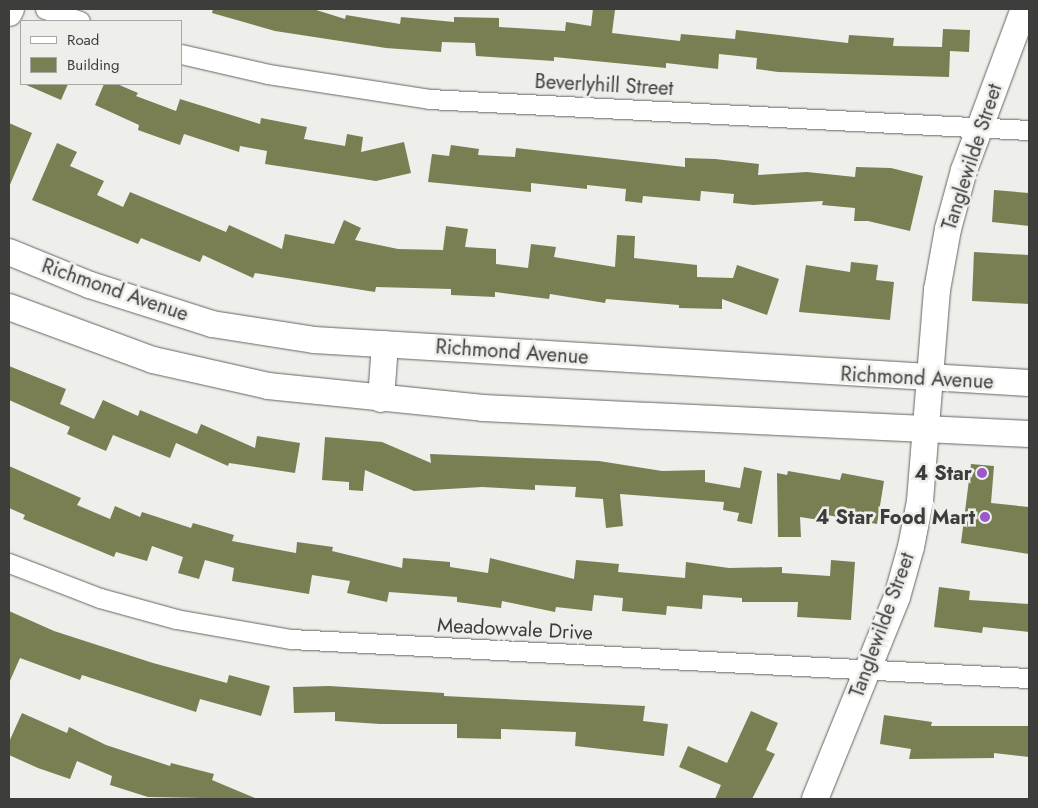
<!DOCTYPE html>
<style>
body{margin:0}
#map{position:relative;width:1038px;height:808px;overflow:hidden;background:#eeefeb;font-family:Jost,sans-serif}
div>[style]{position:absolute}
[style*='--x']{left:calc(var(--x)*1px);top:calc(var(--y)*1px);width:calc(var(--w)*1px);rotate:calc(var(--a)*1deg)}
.building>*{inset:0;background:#797e53}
.roads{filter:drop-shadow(0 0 1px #646562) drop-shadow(0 0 1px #646562)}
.street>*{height:19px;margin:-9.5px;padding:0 9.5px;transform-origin:9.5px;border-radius:9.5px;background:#fff}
.secondary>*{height:26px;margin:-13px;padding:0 13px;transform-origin:13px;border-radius:13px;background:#fff}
.dots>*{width:14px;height:14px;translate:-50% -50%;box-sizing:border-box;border:2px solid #eeefeb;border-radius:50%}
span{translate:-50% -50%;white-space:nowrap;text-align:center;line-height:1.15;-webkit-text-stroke:5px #eeefeb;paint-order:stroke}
.street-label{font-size:20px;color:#3d3d3c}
.poi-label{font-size:20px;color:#3d3d3c;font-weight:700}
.right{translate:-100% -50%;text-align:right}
.frame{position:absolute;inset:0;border:10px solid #3d3d3c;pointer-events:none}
.legend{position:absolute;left:20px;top:20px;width:162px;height:65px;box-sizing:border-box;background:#eeefeb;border:1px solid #a7a8a5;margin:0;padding:6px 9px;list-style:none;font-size:15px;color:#3d3d3c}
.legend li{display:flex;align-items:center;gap:10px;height:25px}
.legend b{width:25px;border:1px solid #a7a8a5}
</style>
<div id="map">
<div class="building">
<i style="clip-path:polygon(213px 9px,313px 9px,345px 19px,346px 15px,400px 24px,401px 17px,454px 22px,454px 17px,499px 18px,499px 27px,565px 31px,566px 22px,591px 26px,593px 9px,603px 9px,615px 10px,612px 33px,680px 41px,681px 34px,735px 39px,736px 30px,848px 43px,849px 35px,894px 38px,893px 46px,942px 47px,943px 29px,970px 30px,969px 52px,950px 51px,949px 77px,778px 72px,756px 69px,757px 58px,719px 54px,718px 69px,666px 63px,666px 68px,554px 57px,554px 61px,476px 56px,475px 43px,442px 42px,441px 52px,386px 48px,275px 31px,212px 13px)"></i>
<i style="clip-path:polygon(24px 84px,68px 84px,61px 100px)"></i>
<i style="clip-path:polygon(104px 84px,117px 84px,138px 93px,136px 96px,176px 111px,180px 99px,260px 124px,261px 118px,307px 127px,304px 139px,345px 146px,347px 134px,363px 137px,361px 152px,404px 142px,411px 173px,376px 181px,265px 164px,267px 151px,240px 146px,239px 152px,184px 134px,180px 145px,138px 130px,139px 125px,95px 105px)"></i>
<i style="clip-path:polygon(9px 123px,32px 133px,9px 187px)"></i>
<i style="clip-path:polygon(57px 143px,77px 152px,70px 166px,104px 181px,97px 195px,123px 207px,130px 192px,226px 232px,229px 225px,282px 249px,285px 234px,334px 244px,344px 220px,361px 228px,355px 240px,398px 249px,443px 250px,446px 226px,468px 229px,465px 247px,496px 249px,496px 264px,528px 268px,531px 244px,556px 247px,554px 257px,615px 267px,617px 235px,635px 236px,634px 258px,697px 265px,697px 277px,733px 278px,737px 265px,779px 279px,767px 315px,722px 299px,722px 309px,679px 308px,679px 305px,606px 299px,605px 303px,550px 294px,549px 299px,495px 292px,495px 297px,451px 295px,451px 289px,376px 287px,375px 292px,255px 273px,253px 278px,203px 255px,200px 262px,141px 238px,138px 244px,32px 200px)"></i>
<i style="clip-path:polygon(451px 145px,479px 149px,478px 155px,515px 157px,516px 148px,685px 167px,685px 158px,715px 159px,759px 164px,758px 175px,807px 172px,855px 177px,856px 167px,891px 168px,923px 176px,910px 231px,868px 221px,854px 221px,855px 208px,822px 205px,823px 201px,753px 205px,733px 203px,734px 194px,701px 191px,700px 201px,643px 196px,642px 203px,625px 201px,626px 189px,587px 185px,587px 189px,531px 183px,531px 192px,428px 182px,432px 154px,449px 156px)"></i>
<i style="clip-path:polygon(994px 190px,1029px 193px,1029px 226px,992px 222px)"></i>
<i style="clip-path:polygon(974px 252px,1029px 255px,1029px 304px,972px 301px)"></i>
<i style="clip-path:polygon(851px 262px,878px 265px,876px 280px,894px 282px,890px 320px,799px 312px,806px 265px,850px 272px)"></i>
<i style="clip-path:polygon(9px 366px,66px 389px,60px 404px,94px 419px,103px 400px,138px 416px,140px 410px,197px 434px,201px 424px,255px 448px,257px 436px,300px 443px,295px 473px,229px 463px,228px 466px,176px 443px,170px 458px,113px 435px,106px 451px,67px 434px,70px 427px,9px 400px)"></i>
<i style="clip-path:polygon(325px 437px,382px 442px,431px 463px,430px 454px,599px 461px,662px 471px,705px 470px,705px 482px,740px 488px,744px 467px,762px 471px,752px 524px,737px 521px,739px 513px,723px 510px,724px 502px,620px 494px,623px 526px,606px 528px,603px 499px,575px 497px,576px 487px,535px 485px,535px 490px,482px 487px,414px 491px,365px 470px,363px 491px,349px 490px,349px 482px,322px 480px)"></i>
<i style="clip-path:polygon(971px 464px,994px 466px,991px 503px,1029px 507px,1029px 554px,961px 543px)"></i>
<i style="clip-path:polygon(9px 466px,81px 498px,77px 505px,110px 519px,115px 506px,140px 517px,142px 512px,191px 528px,193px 523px,234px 535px,232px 541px,296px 553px,297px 542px,333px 547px,332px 551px,402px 568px,403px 558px,450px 562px,450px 567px,488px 573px,490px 558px,574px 579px,576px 560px,619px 564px,618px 572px,685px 578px,686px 562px,729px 568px,782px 567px,782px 573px,830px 576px,831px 560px,855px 562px,851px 620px,797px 617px,798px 602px,742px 602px,742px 598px,703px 595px,702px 609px,667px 606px,666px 615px,622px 611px,623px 598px,594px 595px,592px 611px,556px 607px,555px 612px,502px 601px,501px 608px,457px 602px,457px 597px,389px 592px,387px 602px,347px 593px,350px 581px,312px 575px,309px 594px,232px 581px,234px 568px,205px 560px,199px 579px,178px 573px,183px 557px,152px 546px,147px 561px,116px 552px,114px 557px,23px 519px,25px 515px,9px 508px)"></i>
<i style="clip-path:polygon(788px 471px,840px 480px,842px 473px,884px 481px,877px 524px,827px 515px,826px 521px,800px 517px,801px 537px,778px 537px,777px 473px,787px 475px)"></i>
<i style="clip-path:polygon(939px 587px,970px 591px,969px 600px,1029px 604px,1029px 632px,983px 627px,982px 633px,934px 627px)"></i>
<i style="clip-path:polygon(9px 611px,54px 631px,153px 663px,227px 683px,229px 675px,270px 686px,261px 716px,200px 699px,196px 712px,82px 675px,80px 680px,20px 658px,9px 683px)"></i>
<i style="clip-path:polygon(329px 686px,444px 693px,444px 696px,645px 706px,643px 721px,668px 724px,664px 756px,575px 746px,576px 732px,501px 729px,501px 739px,457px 738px,457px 724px,380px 724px,335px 721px,335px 712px,294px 713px,293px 687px)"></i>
<i style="clip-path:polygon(751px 711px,778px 723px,766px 750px,775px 754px,752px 799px,715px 799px,721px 785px,679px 767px,688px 746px,727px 763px)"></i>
<i style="clip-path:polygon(22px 713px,67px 733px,69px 727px,106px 745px,170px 766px,171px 763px,214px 774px,212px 780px,257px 799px,148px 797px,110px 785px,112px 776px,77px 761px,70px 779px,38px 768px,9px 755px,9px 742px)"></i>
<i style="clip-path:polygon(884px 715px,932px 722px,931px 726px,1029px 726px,1029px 757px,994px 753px,994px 758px,909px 759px,911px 749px,880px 744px)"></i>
</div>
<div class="roads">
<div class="street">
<i style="--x:45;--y:9;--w:37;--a:19"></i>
<i style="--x:181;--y:54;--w:89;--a:12.9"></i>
<i style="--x:268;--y:74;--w:163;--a:8.8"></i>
<i style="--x:429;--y:99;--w:601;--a:2.96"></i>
<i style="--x:9;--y:563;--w:97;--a:21"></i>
<i style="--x:100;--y:598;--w:79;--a:15.4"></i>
<i style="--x:176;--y:619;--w:117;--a:9.9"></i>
<i style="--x:291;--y:639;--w:739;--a:3.03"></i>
</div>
<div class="secondary">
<i style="--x:9;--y:13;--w:4;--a:-63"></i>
<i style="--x:9;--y:252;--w:87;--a:22.2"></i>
<i style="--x:90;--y:285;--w:128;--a:17.7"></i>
<i style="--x:212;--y:324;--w:103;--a:8.9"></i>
<i style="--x:314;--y:340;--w:716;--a:3.44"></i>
<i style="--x:9;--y:307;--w:153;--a:20.2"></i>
<i style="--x:153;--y:360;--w:118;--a:12.7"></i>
<i style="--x:268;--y:386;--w:216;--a:5.8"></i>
<i style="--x:483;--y:408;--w:547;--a:2.73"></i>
<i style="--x:381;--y:399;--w:55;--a:-85.8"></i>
<i style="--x:815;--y:799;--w:218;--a:-67.9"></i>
<i style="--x:897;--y:597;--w:52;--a:-74.4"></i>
<i style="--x:911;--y:547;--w:47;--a:-78.9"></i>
<i style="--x:920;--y:501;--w:212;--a:-85.4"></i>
<i style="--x:937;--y:290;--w:62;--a:-79.8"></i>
<i style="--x:948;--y:229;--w:61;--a:-74.8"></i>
<i style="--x:964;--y:170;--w:172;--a:-69.6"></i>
</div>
</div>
<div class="dots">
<i style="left:982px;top:473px;background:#9a58cd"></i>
<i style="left:985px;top:517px;background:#9a58cd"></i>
</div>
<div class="street-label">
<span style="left:604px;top:85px;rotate:3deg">Beverlyhill Street</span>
<span style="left:972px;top:157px;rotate:-72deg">Tanglewilde Street</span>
<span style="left:115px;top:290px;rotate:19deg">Richmond Avenue</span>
<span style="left:512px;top:352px;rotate:4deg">Richmond Avenue</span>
<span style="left:917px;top:378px;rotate:3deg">Richmond Avenue</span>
<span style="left:882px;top:625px;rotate:-70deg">Tanglewilde Street</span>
<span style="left:515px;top:629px;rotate:3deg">Meadowvale Drive</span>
</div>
<div class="poi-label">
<span class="right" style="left:972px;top:473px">4 Star</span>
<span class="right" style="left:975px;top:517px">4 Star Food Mart</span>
</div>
<div class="frame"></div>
<ul class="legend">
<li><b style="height:6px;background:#fff"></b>Road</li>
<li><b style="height:14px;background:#797e53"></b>Building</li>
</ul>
</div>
